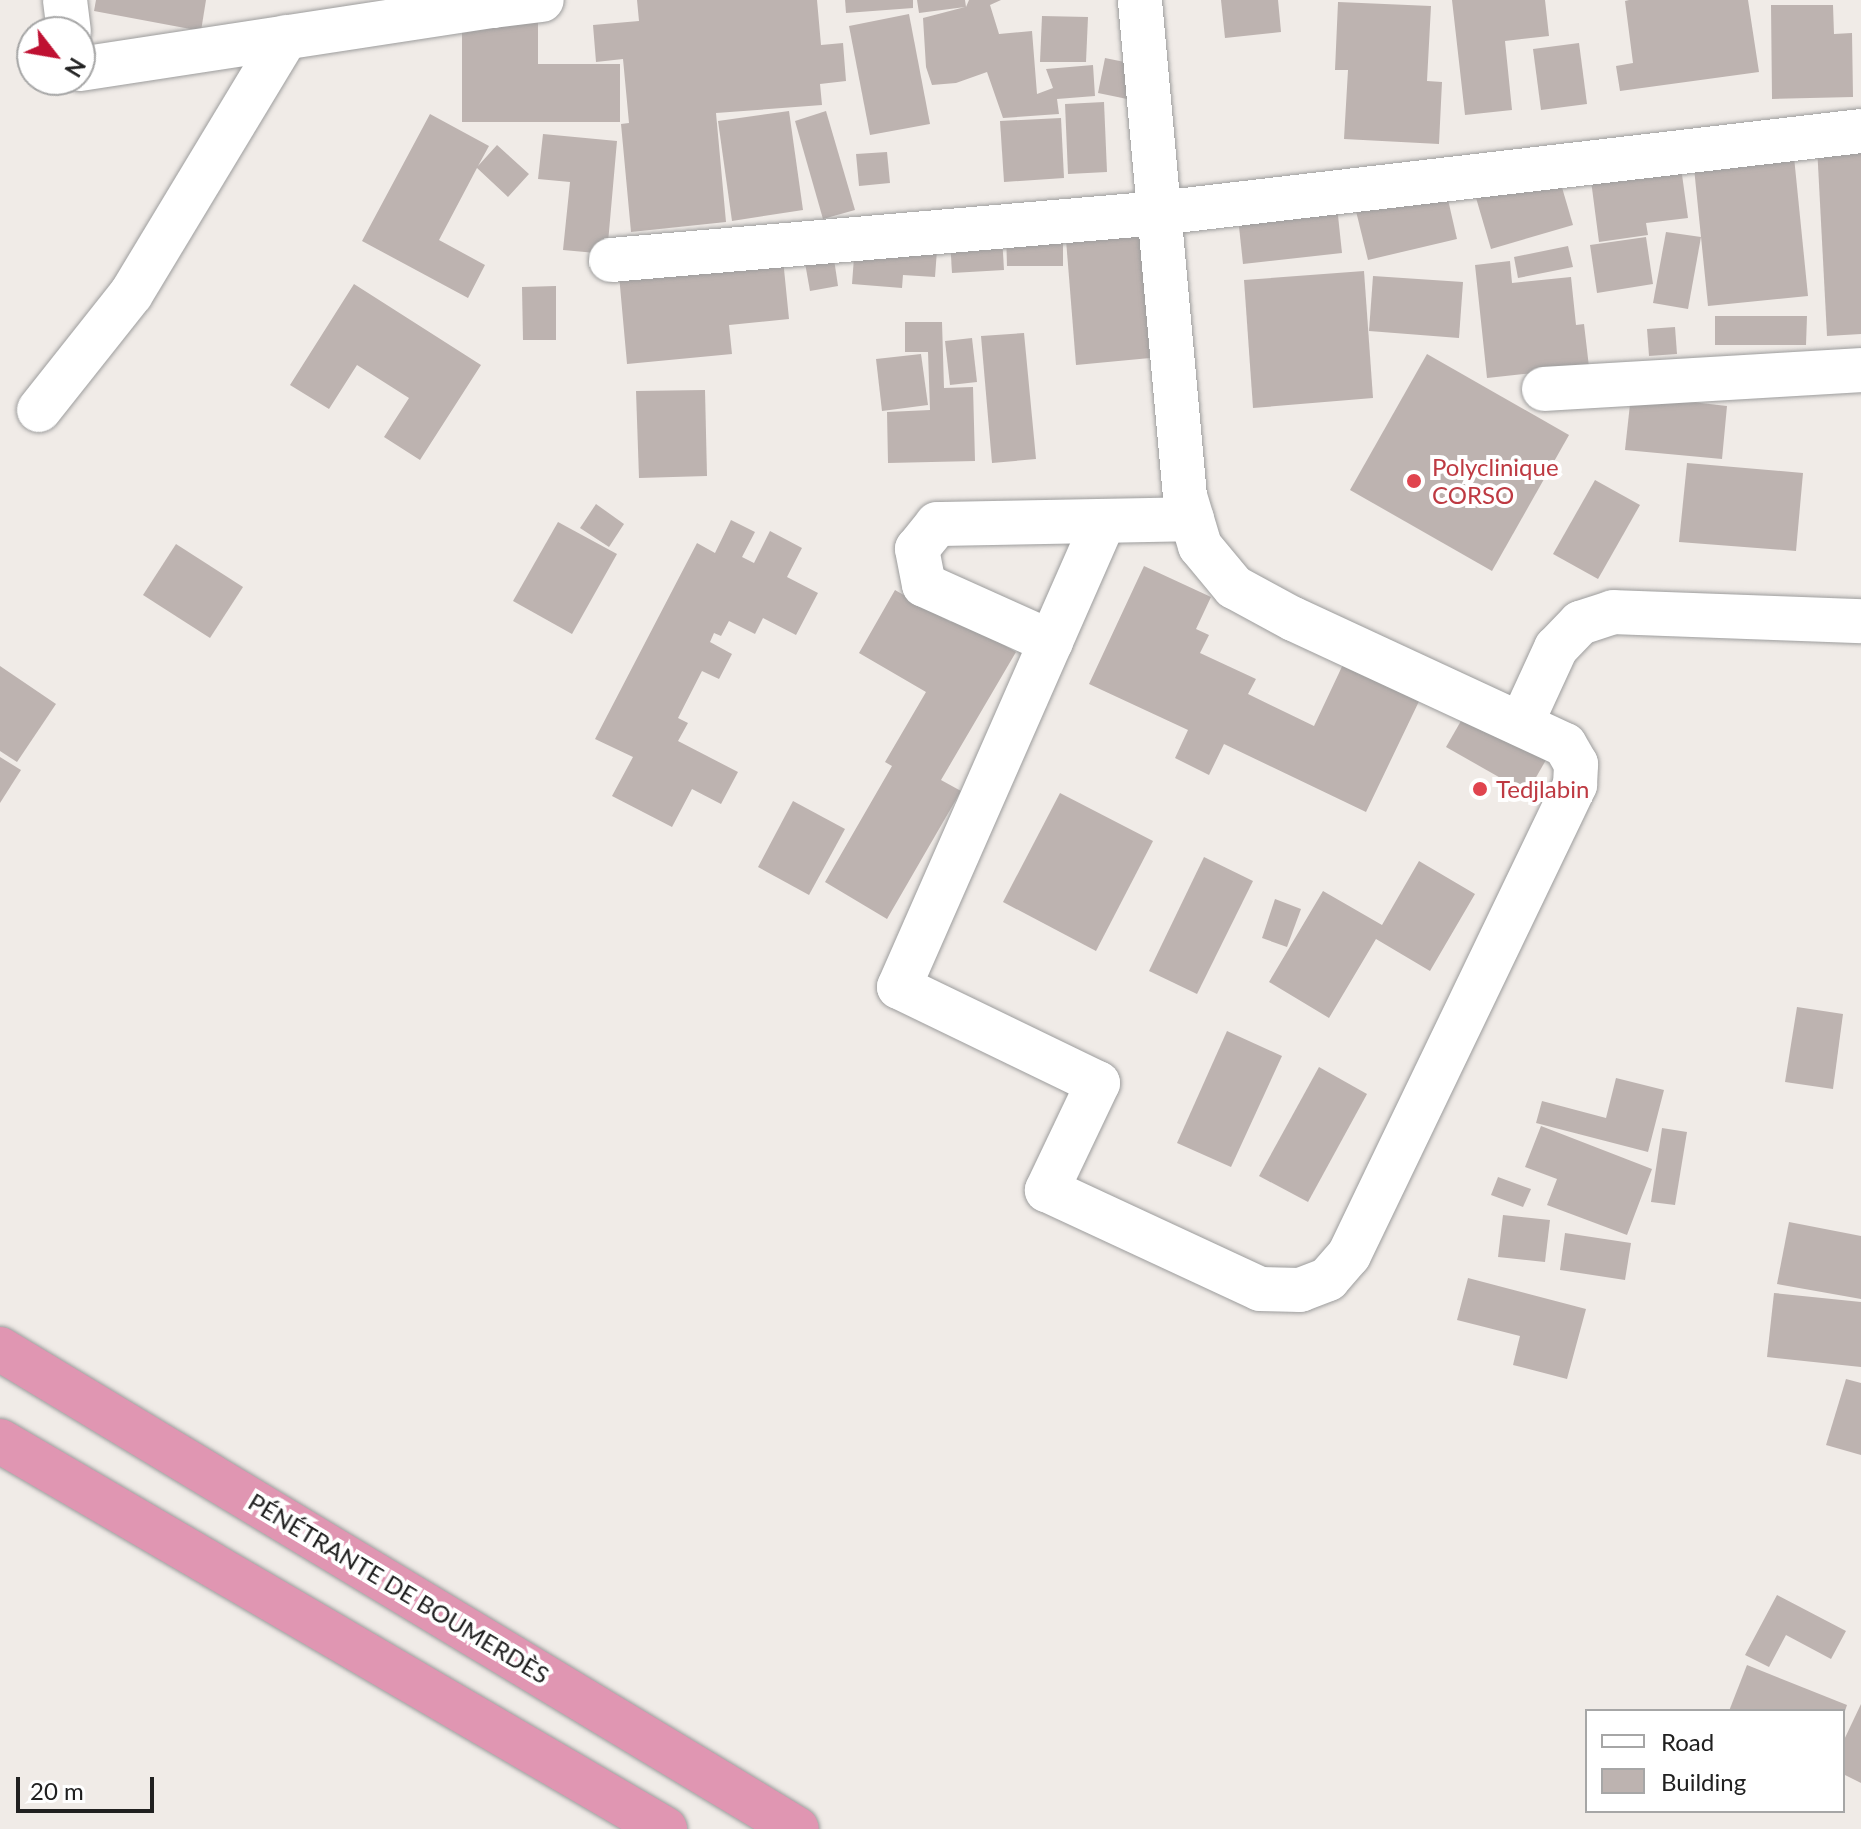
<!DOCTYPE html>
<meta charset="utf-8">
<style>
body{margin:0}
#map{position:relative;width:1861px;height:1829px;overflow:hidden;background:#f0ebe7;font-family:Lato,sans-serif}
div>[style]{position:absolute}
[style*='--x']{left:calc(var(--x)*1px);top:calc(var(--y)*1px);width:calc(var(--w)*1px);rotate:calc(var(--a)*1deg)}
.building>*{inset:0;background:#bdb3b0}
.roads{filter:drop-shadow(0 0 2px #9d9d9d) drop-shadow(0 0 2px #9d9d9d)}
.street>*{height:44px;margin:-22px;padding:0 22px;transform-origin:22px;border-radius:22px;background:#fff}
.highway>*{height:44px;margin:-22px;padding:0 22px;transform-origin:22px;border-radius:22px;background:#e096b2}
.dots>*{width:22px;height:22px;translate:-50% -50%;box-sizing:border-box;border:4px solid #fff;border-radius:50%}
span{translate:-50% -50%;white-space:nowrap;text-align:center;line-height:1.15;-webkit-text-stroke:8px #fff;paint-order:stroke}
.health-label{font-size:24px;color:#be3a42}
.left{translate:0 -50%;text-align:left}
.street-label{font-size:24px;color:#202020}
.legend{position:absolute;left:1585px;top:1709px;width:260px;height:104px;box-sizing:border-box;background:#fff;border:2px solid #a6a6a6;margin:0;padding:10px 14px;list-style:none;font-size:24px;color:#202020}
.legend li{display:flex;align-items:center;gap:16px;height:40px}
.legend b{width:40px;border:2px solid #a6a6a6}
.north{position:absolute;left:16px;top:16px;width:80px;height:80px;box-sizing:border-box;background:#fff;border:2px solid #a6a6a6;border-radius:50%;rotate:121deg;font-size:22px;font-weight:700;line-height:32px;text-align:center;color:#202020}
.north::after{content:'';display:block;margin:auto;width:28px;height:36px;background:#bf1132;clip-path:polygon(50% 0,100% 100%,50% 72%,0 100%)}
.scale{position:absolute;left:16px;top:1777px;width:138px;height:36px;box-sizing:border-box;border:4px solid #202020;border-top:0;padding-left:10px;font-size:24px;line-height:28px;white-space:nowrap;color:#202020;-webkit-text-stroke:6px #fff;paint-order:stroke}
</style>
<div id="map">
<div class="building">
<i style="clip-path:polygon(96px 0,206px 0,201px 31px,94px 11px)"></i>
<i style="clip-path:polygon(637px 0,817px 0,821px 45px,843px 43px,846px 81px,820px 84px,822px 105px,716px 113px,726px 222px,631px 232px,621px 124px,629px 123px,623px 59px,596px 62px,593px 25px,639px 21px)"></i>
<i style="clip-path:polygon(845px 0,913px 0,913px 8px,846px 13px)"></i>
<i style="clip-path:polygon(917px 0,965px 0,966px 7px,969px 0,1001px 0,990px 5px,999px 34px,1032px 31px,1037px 94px,1053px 88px,1046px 69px,1093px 65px,1095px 96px,1057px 99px,1059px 114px,1003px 118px,987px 72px,956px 83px,932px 85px,926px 67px,923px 18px,965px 7px,919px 13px)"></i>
<i style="clip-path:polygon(1221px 0,1278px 0,1281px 32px,1225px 38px)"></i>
<i style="clip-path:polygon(1452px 0,1545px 0,1549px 36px,1505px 41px,1512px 110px,1465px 115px)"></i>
<i style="clip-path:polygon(1629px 0,1748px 0,1759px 72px,1620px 91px,1616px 66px,1633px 63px,1625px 1px)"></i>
<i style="clip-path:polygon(1338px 2px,1431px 6px,1427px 81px,1442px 82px,1439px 144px,1344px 139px,1348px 70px,1335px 70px)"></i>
<i style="clip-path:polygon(1771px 5px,1833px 5px,1834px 34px,1852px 33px,1853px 97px,1772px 99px)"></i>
<i style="clip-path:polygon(909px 14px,930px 124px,870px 135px,849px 26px)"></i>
<i style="clip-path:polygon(1042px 16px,1088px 17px,1086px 62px,1040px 62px)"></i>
<i style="clip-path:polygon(462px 21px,538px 21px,538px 64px,620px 64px,620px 122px,462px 122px)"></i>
<i style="clip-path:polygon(1579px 43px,1587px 104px,1541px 110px,1533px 49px)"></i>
<i style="clip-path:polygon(1105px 58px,1144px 66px,1137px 101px,1098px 93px)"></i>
<i style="clip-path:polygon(1104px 102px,1107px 172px,1068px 174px,1065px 104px)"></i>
<i style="clip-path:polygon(789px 111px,803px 210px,732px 221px,718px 121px)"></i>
<i style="clip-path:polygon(826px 111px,855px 210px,823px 219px,795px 121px)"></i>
<i style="clip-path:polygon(430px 114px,489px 146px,478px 166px,497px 145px,529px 174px,508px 197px,477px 168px,439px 240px,485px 265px,468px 298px,362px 241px)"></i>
<i style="clip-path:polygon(1061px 118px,1064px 178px,1004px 182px,1000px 121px)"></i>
<i style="clip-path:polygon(543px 134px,617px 141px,607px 254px,563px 250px,570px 182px,538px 179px)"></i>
<i style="clip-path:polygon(1861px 144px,1861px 334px,1827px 336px,1817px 146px)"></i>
<i style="clip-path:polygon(1793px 147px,1808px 296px,1708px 306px,1693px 158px)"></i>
<i style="clip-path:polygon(887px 152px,890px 183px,859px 186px,856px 154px)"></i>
<i style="clip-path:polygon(1680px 160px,1688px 218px,1646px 223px,1648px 235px,1599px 242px,1590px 173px)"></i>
<i style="clip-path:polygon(1556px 167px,1573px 225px,1491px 249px,1474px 191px)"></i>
<i style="clip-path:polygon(1444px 182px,1457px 239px,1368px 260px,1354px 203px)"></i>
<i style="clip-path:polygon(1336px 197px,1342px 253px,1243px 264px,1237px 208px)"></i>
<i style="clip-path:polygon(1139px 222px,1150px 358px,1076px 365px,1065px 227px)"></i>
<i style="clip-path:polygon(1006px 232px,1063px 232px,1063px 266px,1007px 266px)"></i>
<i style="clip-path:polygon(1666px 232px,1701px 237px,1688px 309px,1653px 303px)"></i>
<i style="clip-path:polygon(1002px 236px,1004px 270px,952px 273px,950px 239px)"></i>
<i style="clip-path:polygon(1646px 237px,1653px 284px,1597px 293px,1590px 245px)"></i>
<i style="clip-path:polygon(855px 244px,937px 250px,935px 277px,903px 275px,902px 288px,852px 284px)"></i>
<i style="clip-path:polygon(1568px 246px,1573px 267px,1518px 278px,1514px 257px)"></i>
<i style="clip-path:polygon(783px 259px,789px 319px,729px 325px,732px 354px,627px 364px,619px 275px)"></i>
<i style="clip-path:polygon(834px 259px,838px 286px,810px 291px,805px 263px)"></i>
<i style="clip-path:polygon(1510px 261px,1512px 283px,1571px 277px,1576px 325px,1584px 324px,1589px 367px,1487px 378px,1475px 265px)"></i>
<i style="clip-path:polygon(1364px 271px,1373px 398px,1253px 408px,1244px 280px)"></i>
<i style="clip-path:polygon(1373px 276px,1463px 282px,1459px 338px,1369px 331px)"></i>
<i style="clip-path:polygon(354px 284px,481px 365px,420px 460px,384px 437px,409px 398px,357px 365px,329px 409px,290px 385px)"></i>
<i style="clip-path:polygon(556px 286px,556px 340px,523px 340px,522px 287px)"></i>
<i style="clip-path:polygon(1715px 316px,1807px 316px,1806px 345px,1715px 345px)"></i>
<i style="clip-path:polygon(905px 322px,942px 322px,944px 388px,973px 387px,975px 461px,888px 463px,887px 412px,930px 410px,928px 352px,905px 352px)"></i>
<i style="clip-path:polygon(1675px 327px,1677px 354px,1649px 356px,1647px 329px)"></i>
<i style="clip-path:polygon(1024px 333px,1036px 459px,992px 463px,981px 336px)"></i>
<i style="clip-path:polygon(972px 338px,977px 382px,950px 385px,945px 341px)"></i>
<i style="clip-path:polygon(921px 354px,928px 405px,882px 411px,876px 359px)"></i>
<i style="clip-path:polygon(1427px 354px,1569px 435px,1492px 571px,1350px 490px)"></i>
<i style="clip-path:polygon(705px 390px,707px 476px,639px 478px,636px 391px)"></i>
<i style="clip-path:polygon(1631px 395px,1727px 406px,1722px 459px,1625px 450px)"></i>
<i style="clip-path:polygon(1687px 463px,1803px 473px,1796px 551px,1679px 542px)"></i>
<i style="clip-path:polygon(1595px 480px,1640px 505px,1598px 579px,1553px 554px)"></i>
<i style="clip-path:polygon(596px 504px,624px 524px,609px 547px,580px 528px)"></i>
<i style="clip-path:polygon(731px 520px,755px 532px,742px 557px,754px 563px,770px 531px,802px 548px,787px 577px,818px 593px,796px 635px,763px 618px,755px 634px,729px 621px,721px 636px,714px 633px,710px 642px,732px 654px,719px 679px,702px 671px,678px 718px,688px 723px,678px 741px,738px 772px,721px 804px,692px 789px,672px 827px,612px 796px,633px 757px,595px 739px,697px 543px,715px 553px)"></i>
<i style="clip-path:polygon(558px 522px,617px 554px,572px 634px,513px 601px)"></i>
<i style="clip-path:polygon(176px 544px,243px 587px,210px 638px,143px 595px)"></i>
<i style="clip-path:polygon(1144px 566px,1211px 597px,1196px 629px,1209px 635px,1200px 653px,1256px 679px,1248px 694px,1314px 726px,1347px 656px,1423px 693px,1366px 812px,1224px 744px,1209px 775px,1175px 758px,1188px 730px,1089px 684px)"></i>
<i style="clip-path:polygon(895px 590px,951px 622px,954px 616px,1016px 652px,941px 780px,961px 791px,887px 919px,825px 882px,892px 766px,885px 762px,926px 692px,859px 653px)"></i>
<i style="clip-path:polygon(0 666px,56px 704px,17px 762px,0 751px)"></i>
<i style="clip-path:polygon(1469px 707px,1550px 753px,1527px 793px,1446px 747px)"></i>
<i style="clip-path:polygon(0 757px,21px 770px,0 803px)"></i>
<i style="clip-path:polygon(1060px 793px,1153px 841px,1096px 951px,1003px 902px)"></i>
<i style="clip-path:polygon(793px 801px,845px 829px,809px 895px,758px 867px)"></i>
<i style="clip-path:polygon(1204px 857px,1253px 881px,1197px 994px,1149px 971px)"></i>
<i style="clip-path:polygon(1419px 861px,1475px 894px,1430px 971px,1376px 939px,1329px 1018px,1269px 982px,1323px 891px,1382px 925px)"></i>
<i style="clip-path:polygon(1275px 899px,1301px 909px,1287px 947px,1262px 938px)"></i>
<i style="clip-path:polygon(1797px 1007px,1843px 1014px,1833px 1089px,1785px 1082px)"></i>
<i style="clip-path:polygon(1227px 1031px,1282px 1056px,1231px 1167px,1177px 1143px)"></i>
<i style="clip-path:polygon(1319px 1067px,1367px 1094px,1308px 1202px,1259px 1176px)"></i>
<i style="clip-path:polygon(1616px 1078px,1664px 1090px,1648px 1152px,1536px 1123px,1542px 1101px,1606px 1118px)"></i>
<i style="clip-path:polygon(1541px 1126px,1652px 1169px,1627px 1235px,1547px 1205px,1557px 1179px,1525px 1167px)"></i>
<i style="clip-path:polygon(1662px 1128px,1687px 1132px,1675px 1205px,1651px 1202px)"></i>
<i style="clip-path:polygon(1498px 1177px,1531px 1189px,1523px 1207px,1491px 1195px)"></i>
<i style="clip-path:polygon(1503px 1215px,1550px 1220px,1545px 1262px,1498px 1257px)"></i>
<i style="clip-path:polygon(1789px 1222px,1861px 1236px,1861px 1299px,1777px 1284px)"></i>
<i style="clip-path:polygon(1565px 1233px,1631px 1243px,1625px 1280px,1560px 1270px)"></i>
<i style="clip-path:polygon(1468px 1278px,1586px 1309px,1567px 1379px,1513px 1365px,1520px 1336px,1457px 1320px)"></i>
<i style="clip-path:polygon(1774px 1293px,1861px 1302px,1861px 1367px,1767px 1357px)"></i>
<i style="clip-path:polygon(1846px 1379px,1861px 1383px,1861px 1455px,1826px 1445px)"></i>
<i style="clip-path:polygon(1777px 1595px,1846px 1631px,1831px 1659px,1786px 1635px,1769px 1667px,1745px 1655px)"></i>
<i style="clip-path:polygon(1747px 1665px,1847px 1705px,1845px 1711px,1729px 1711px)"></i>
<i style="clip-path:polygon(1861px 1704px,1861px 1783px,1843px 1774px,1843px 1742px)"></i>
</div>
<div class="roads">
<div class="street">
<i style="--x:65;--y:0;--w:32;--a:83"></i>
<i style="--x:492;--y:0;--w:6;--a:81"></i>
<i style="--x:493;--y:6;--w:49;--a:-7"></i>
<i style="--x:80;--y:69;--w:418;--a:-8.7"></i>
<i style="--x:611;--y:260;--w:550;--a:-4.9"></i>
<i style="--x:1159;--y:213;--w:707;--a:-6.66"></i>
<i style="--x:1544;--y:389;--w:318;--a:-3.4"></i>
<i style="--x:39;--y:410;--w:148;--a:-51.6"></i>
<i style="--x:131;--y:294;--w:300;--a:-58.9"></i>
<i style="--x:1103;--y:523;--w:507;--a:113.73"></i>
<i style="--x:899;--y:987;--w:221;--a:25.8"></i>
<i style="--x:1098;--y:1083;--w:119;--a:115.5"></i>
<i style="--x:1047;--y:1190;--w:235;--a:24.9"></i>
<i style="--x:1260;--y:1289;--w:40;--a:1.4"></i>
<i style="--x:1300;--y:1290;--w:30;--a:-21"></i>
<i style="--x:1328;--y:1279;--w:32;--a:-49"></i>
<i style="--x:1349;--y:1255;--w:522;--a:-64.32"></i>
<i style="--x:1575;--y:785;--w:21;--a:-87"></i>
<i style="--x:1576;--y:764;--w:22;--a:-120"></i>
<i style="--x:1565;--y:745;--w:300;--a:-155.1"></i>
<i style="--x:1293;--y:619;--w:67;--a:-151.5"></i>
<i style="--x:1234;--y:587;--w:53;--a:-129.7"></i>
<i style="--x:1200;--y:546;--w:52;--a:-106.7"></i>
<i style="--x:1185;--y:496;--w:498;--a:-95.2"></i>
<i style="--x:1051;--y:642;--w:139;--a:-155.8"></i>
<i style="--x:924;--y:585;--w:37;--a:-101"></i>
<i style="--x:917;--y:549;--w:32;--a:-51"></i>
<i style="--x:937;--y:524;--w:255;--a:-1.1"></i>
<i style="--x:1521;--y:724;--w:84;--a:-65.3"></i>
<i style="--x:1556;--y:648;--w:35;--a:-46"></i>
<i style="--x:1580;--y:623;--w:35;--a:-18"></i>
<i style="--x:1613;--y:612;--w:248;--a:2.1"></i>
</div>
<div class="highway">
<i style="--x:0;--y:1349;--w:930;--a:31.06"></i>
<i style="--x:0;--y:1441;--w:770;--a:30.26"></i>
</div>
</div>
<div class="dots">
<i style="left:1414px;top:481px;background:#e0444e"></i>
<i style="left:1480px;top:789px;background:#e0444e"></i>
</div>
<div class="health-label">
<span class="left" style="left:1432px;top:481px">Polyclinique<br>CORSO</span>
<span class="left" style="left:1496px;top:789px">Tedjlabin</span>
</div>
<div class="street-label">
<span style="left:399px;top:1588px;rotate:31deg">PÉNÉTRANTE DE BOUMERDÈS</span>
</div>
<ul class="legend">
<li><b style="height:10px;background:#fff"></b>Road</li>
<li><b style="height:22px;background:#bdb3b0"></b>Building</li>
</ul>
<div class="north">N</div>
<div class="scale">20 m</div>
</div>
